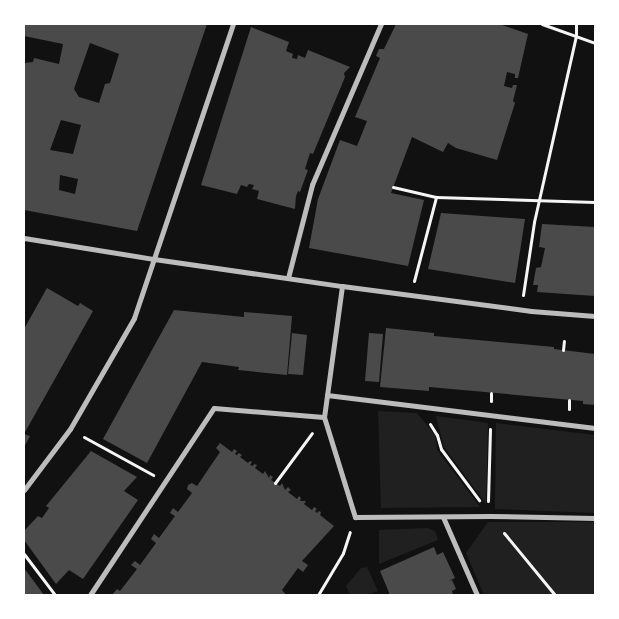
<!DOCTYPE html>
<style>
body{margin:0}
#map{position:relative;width:619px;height:619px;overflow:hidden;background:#111;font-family:"Golos Text",sans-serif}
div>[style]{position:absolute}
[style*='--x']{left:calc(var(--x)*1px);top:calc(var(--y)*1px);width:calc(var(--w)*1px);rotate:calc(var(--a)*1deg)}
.green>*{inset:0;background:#202020}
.building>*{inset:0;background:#4a4a4a}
.path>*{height:3px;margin:-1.5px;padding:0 1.5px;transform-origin:1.5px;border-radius:1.5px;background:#f5f5f5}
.pedestrian>*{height:4.5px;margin:-2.25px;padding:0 2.25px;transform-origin:2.25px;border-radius:2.25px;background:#bcbcbc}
.minor>*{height:5px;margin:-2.5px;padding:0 2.5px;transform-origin:2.5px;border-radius:2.5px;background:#bcbcbc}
span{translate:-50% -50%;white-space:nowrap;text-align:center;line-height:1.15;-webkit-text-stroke:5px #fff;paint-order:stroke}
.frame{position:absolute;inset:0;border:25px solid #fff;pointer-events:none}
</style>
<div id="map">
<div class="green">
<i style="clip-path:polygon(378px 411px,417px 413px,435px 435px,437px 450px,480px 507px,381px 508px)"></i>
<i style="clip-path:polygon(436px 416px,488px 423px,486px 504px,444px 447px)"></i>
<i style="clip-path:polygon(496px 423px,595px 435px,595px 513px,495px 509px)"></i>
<i style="clip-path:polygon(488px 522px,595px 522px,595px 595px,484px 595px,466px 553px)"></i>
<i style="clip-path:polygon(428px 528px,435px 531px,438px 540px,379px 564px,379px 530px)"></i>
<i style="clip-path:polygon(367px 567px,378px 591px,368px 595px,350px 595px,346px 586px,361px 568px)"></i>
</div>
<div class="building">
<i style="clip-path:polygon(evenodd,24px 24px,207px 24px,137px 231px,24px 210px,24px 63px,33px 62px,34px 58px,59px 64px,63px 44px,24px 36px,24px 24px,90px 43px,119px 54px,110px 83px,105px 84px,99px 103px,79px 97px,74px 89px,90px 43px,24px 24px,61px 120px,81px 125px,73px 154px,50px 150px,61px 120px,24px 24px,60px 175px,78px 179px,75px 194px,59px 190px,60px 175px)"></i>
<i style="clip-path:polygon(396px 24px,499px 24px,528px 34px,518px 78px,515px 78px,515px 74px,507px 72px,504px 86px,512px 88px,513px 85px,517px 85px,513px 101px,515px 103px,497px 160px,456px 148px,448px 143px,443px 152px,412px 137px,391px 193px,424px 200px,408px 266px,309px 248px,318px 199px,340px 140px,357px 146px,367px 121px,355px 117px,380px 58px,376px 56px,379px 49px,384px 49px)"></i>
<i style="clip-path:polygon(251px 27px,289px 42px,286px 51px,293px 54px,292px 58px,297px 59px,298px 55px,305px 58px,308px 50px,350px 67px,344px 73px,345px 77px,313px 154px,310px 153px,305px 169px,308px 170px,300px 192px,298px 191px,296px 196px,295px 209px,257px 199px,259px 191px,252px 189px,254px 185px,249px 184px,247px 187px,241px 185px,237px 194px,201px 185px)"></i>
<i style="clip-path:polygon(441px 213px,525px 219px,515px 283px,428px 269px)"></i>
<i style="clip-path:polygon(542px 224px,595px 227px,595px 296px,537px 292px,538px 285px,533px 285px,536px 268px,541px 267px,545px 248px,539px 247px)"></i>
<i style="clip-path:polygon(47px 288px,78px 306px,80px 303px,93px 311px,24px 434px,30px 436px,24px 447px,24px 329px)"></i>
<i style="clip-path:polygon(174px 310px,244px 317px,244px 312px,292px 316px,287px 375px,238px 370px,239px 367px,202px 362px,147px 463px,103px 439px)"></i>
<i style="clip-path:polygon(386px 328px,434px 333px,434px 336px,554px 347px,554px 349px,595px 354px,595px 405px,583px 404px,583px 401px,429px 387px,429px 391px,380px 387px)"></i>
<i style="clip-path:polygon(292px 333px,307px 335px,303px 375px,288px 374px)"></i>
<i style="clip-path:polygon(369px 333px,383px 334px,379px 382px,365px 381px)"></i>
<i style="clip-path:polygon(220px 443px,232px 452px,234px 449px,237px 451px,235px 454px,237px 455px,239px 453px,242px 455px,240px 457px,248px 463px,250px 461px,252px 462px,250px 465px,253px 466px,254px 464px,257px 465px,255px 468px,263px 474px,265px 471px,269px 478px,270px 475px,273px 477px,271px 480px,280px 486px,282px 483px,285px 490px,288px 487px,291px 490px,288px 492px,297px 499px,299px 496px,301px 498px,300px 501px,306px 501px,304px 504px,312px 510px,314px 507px,317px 509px,315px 511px,317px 513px,319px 511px,321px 512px,320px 515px,334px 526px,302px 561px,308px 565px,303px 572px,298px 568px,282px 590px,286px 595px,112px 595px,117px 589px,120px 591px,137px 569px,131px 565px,135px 561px,140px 565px,156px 543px,151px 539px,154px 534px,159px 538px,175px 516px,170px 513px,173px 508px,178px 512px,192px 493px,187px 489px,188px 485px,192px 483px,197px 486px,220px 452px,216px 448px)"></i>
<i style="clip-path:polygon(91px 451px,137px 477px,124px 491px,138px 500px,83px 579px,69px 570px,56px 584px,24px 540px,24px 531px,38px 516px,42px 518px,49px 508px,46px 506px)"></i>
<i style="clip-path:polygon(434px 547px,437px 555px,443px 552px,455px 578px,448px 581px,452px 580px,456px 589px,452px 591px,453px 595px,390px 595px,380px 571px)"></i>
<i style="clip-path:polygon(24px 568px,44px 595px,24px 595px)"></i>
</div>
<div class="path">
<i style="--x:542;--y:24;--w:56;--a:19.7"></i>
<i style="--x:393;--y:187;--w:44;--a:13.1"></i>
<i style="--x:436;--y:197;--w:159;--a:1.8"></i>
<i style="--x:414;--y:281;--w:87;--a:-75.3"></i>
<i style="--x:523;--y:295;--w:74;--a:-81.4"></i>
<i style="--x:534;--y:222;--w:191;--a:-77.3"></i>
<i style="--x:576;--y:36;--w:12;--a:-90"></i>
<i style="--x:563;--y:350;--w:9;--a:-84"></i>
<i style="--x:491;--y:401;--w:8;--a:-90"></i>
<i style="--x:569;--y:409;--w:9;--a:-90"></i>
<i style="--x:430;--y:424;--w:13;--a:58"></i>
<i style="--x:437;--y:435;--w:15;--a:74"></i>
<i style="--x:441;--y:449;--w:64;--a:53.3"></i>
<i style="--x:84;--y:437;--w:79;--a:28.8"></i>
<i style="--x:275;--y:483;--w:62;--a:-53.5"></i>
<i style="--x:488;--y:501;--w:72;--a:-88.4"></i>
<i style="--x:504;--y:533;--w:80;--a:50.6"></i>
<i style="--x:24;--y:554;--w:51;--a:52.9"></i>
<i style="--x:318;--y:595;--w:49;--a:-59.2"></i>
<i style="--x:343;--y:553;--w:22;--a:-72"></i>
</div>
<div class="pedestrian">
<i style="--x:288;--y:278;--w:96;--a:-75.5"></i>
<i style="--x:312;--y:185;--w:175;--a:-66.8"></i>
</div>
<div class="minor">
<i style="--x:24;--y:238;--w:132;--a:9.2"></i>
<i style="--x:154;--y:259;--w:190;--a:8.2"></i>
<i style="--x:342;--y:286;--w:191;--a:7.5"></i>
<i style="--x:531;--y:311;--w:64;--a:4.5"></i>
<i style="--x:342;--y:286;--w:132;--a:97.8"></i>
<i style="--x:324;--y:417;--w:105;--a:72.8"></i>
<i style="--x:355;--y:517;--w:136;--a:-0.4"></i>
<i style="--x:491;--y:516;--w:104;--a:1.1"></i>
<i style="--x:327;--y:395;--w:270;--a:7"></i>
<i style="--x:24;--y:490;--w:76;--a:-53"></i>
<i style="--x:70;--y:429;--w:128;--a:-60"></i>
<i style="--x:134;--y:318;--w:310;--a:-71.4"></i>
<i style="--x:443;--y:517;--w:85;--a:66.4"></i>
<i style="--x:90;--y:595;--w:224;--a:-56.5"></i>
<i style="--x:214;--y:408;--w:110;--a:4.7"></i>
</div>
<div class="frame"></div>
</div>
